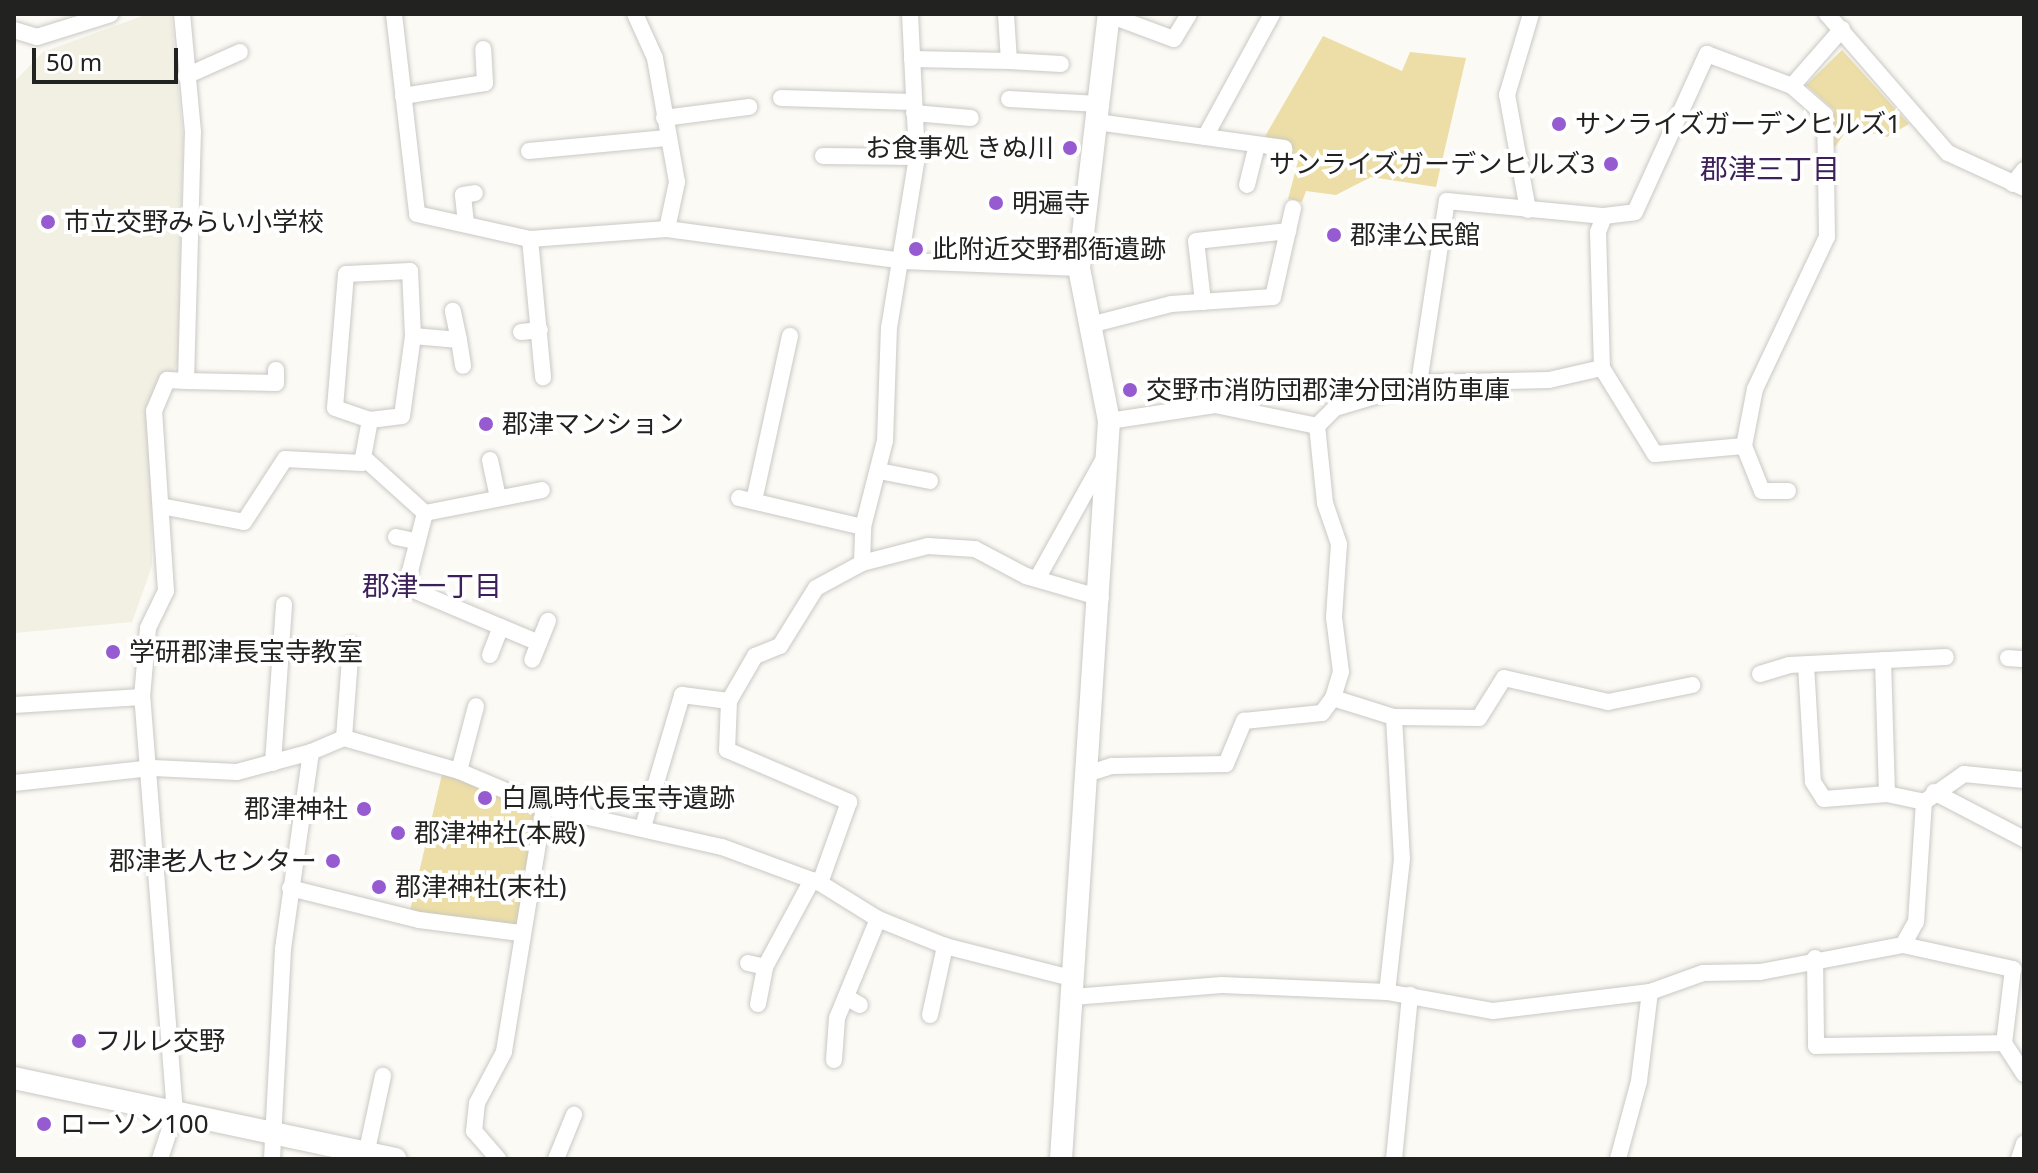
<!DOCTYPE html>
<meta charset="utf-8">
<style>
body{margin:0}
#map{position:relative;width:2038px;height:1173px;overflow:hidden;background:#fbfaf5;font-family:"Noto Sans","Noto Sans JP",sans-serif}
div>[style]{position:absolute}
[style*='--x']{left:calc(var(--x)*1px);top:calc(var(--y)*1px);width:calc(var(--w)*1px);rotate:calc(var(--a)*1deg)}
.built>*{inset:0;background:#f2efe3}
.green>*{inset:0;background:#ecdea6}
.roads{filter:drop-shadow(0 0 2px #cac8c4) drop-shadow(0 0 2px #cac8c4)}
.street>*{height:16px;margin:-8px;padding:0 8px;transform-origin:8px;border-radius:8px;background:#fff}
.secondary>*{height:22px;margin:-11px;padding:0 11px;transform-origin:11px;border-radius:11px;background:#fff}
.dots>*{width:22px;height:22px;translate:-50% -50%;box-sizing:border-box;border:4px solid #fff;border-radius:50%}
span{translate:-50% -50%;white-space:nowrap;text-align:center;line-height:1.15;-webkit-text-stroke:8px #fff;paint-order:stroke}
.poi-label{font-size:26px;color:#222220}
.left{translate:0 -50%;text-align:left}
.right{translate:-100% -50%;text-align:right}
.neighbourhood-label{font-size:28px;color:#3d2059}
.frame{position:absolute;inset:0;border:16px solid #222220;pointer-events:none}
.scale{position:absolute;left:32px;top:48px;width:146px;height:36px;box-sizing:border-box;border:4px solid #222220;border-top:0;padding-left:10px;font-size:24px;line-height:28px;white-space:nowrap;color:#222220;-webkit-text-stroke:6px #fff;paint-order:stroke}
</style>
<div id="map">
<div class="built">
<i style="clip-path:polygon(148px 14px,171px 14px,183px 136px,178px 363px,151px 411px,152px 566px,132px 622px,14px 633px,14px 82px,43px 52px)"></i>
</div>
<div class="green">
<i style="clip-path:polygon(1323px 36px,1402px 71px,1410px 52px,1466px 58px,1436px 187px,1371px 177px,1336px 195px,1306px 191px,1302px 202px,1288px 199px,1299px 157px,1290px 154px,1292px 143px,1264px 138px)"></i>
<i style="clip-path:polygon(1842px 50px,1909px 124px,1887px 137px,1849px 127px,1832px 151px,1834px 110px,1806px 85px)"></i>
<i style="clip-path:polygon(443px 770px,544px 807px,520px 933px,409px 915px)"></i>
</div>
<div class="roads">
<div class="street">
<i style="--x:394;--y:14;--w:201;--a:83.4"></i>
<i style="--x:417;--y:214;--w:116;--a:12.5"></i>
<i style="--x:530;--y:239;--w:137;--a:-4.2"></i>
<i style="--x:667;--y:229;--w:48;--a:-78"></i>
<i style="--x:677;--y:182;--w:126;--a:-100.1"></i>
<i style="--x:655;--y:58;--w:48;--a:-114.4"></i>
<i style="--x:1827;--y:14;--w:184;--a:49"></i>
<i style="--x:1948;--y:153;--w:84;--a:24.7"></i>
<i style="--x:1109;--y:15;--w:69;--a:20.3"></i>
<i style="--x:1174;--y:39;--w:29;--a:-59"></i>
<i style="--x:14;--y:30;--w:24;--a:17"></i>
<i style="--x:37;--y:37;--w:77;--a:-17.3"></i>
<i style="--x:912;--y:59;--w:97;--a:1.2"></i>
<i style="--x:1009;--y:61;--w:47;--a:-93.7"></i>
<i style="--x:1009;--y:61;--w:52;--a:3.3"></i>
<i style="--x:186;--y:76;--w:59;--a:-24"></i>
<i style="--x:403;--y:96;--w:83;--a:-9"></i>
<i style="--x:485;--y:83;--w:34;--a:-93"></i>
<i style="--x:781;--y:98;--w:132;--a:1.7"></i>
<i style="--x:1009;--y:99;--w:90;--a:3.2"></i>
<i style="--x:914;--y:113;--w:57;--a:5"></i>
<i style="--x:664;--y:118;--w:86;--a:-7.4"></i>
<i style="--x:1097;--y:122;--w:189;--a:7.9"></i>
<i style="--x:1205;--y:137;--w:140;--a:-61.4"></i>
<i style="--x:529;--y:151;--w:138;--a:-5.4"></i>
<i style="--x:823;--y:156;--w:94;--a:0.6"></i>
<i style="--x:2013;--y:184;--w:18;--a:-52"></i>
<i style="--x:1247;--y:185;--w:41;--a:-76"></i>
<i style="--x:1528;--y:210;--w:117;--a:-100.3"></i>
<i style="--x:1507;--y:95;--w:84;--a:-73.5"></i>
<i style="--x:466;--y:224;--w:29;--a:-96"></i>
<i style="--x:463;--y:195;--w:12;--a:-9"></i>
<i style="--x:667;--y:229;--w:238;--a:7.7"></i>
<i style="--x:903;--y:261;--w:176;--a:2.3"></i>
<i style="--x:530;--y:239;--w:139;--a:84.6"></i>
<i style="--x:1203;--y:302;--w:61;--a:-96.5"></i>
<i style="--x:1196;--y:241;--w:93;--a:-6.2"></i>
<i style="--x:1090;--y:325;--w:84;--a:-14.5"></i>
<i style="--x:1171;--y:304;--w:102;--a:-3.9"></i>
<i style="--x:1273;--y:297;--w:91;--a:-77.3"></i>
<i style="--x:521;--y:332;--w:19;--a:-6"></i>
<i style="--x:413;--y:336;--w:46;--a:5"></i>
<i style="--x:459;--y:340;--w:30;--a:-102"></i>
<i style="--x:459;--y:340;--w:26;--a:81"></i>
<i style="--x:1602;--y:368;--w:136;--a:-91.7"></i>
<i style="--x:1598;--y:232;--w:17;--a:-69"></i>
<i style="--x:1604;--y:216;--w:31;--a:-7"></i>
<i style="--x:1635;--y:212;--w:174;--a:-65.5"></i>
<i style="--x:1707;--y:54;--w:91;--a:20.6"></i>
<i style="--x:186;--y:381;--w:90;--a:1.3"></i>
<i style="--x:276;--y:383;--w:13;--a:-90"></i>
<i style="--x:1419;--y:383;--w:184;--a:-81.3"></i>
<i style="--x:1447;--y:201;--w:158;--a:5.5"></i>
<i style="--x:1109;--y:421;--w:107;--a:-8.6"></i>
<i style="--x:1215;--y:405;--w:104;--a:11.6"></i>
<i style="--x:1317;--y:426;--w:25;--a:-45"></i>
<i style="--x:1335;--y:408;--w:88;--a:-16.6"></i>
<i style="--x:1419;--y:383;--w:130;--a:-1.3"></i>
<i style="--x:1549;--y:380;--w:54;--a:-12.8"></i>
<i style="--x:1602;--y:368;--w:101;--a:58.4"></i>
<i style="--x:1655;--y:454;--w:89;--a:-5.1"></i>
<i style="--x:1744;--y:446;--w:58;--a:-79.1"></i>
<i style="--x:1755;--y:389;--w:168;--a:-64.7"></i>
<i style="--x:1827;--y:237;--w:122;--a:-90.9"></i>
<i style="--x:1825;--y:115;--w:44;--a:-138.7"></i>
<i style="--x:1792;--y:86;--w:76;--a:-48.7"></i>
<i style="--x:1744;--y:446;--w:48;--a:68.2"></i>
<i style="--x:1762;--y:491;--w:26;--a:0"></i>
<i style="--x:363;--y:457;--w:84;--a:42.1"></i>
<i style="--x:425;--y:513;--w:76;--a:104.4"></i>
<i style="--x:406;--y:587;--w:144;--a:22.8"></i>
<i style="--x:539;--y:643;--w:18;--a:112"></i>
<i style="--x:490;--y:460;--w:39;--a:78"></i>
<i style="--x:879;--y:471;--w:52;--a:11.1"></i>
<i style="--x:739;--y:498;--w:127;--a:13.2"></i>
<i style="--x:754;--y:501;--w:169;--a:-77.7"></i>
<i style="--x:166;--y:507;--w:79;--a:10.9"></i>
<i style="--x:244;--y:522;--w:75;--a:-56.9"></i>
<i style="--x:285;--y:459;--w:77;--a:3"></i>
<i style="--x:362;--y:463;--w:44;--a:-79.5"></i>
<i style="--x:370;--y:420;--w:32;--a:-7"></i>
<i style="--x:402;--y:416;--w:81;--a:-82.2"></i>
<i style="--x:413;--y:336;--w:65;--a:-92.6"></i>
<i style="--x:410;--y:271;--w:64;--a:177.3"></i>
<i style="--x:346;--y:274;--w:134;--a:94.7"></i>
<i style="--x:335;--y:408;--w:37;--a:19"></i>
<i style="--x:425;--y:513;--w:119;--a:-11.1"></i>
<i style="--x:396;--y:537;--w:19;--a:12"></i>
<i style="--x:862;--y:563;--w:68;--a:-14.4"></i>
<i style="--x:928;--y:546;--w:47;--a:3.7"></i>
<i style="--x:975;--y:549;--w:58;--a:27.9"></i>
<i style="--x:1026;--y:576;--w:78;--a:16.3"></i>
<i style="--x:1037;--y:579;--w:140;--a:-60.9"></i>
<i style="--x:539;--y:643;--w:24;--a:-68"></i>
<i style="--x:490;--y:655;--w:30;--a:-69"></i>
<i style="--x:2008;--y:658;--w:16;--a:4"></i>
<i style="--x:1883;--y:660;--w:134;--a:88.3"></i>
<i style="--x:1806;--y:665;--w:117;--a:86.6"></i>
<i style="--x:1813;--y:782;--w:20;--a:57"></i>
<i style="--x:1824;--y:799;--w:63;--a:-4.5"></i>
<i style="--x:1887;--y:794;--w:38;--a:12"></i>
<i style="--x:1760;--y:674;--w:30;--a:-17"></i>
<i style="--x:1789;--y:665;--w:157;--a:-2.9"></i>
<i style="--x:1333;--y:698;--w:64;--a:17.3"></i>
<i style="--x:1394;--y:717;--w:142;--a:86.8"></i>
<i style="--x:1402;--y:859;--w:134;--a:96.4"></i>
<i style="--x:729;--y:701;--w:49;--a:92.3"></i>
<i style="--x:727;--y:750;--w:133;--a:23.1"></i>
<i style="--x:849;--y:802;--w:86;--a:109.7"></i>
<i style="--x:14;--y:705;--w:128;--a:-3.6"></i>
<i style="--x:1394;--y:717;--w:85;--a:0.7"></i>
<i style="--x:1479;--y:718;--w:47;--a:-58"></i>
<i style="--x:1504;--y:678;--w:107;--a:13"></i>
<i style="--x:1608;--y:702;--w:86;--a:-11.4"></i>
<i style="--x:344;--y:738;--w:93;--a:-85.7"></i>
<i style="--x:311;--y:752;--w:36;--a:-23"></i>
<i style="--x:344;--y:738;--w:120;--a:16"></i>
<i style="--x:459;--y:771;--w:92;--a:23"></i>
<i style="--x:544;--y:807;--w:248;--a:99.3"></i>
<i style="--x:504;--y:1052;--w:58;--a:117.9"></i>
<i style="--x:477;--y:1103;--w:28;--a:96"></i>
<i style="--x:474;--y:1131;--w:37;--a:49"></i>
<i style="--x:273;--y:763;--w:159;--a:-86"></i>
<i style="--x:459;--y:771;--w:67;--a:-75.3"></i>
<i style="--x:1090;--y:773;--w:23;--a:-18"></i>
<i style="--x:1112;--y:766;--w:114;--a:-1"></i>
<i style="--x:1226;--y:764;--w:47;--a:-67.3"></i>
<i style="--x:1244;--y:721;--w:78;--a:-5.9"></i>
<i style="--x:1322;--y:713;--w:19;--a:-54"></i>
<i style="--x:1333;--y:698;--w:27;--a:-73"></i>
<i style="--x:1341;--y:672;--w:55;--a:-97.3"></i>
<i style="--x:1334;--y:617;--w:73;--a:-86.1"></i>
<i style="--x:1339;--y:544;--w:43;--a:-108.9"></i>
<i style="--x:1325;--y:503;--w:77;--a:-95.9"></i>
<i style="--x:14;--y:783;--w:140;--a:-6.2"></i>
<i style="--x:153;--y:768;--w:84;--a:2.7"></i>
<i style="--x:237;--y:772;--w:77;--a:-15.1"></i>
<i style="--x:311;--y:752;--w:199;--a:98.1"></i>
<i style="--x:283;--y:949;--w:210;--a:93"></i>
<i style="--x:1934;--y:792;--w:102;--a:27.6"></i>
<i style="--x:544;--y:807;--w:182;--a:12.7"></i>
<i style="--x:722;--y:847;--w:104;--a:20.2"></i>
<i style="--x:820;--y:883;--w:68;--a:31.8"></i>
<i style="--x:878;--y:919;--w:72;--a:21.9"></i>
<i style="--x:945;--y:946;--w:133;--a:14.3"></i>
<i style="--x:643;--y:827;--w:138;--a:-73.5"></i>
<i style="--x:682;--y:695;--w:47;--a:7.3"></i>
<i style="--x:729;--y:701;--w:52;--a:-60"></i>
<i style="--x:755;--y:656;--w:27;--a:-22"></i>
<i style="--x:780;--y:646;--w:68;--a:-58.2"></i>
<i style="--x:816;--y:588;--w:52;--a:-28.5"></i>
<i style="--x:862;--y:563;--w:36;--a:-88"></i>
<i style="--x:863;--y:527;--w:89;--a:-75.7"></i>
<i style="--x:885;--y:441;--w:113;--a:-88"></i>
<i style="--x:889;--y:328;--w:173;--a:-80.7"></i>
<i style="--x:917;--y:157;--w:143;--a:-92.8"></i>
<i style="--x:290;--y:888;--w:133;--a:13.9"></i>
<i style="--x:419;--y:920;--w:102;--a:7.3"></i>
<i style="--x:1903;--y:945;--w:113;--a:12.3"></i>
<i style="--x:2013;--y:969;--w:75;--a:96.9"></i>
<i style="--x:2004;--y:1043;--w:37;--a:57"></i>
<i style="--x:1815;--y:958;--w:88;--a:89.3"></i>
<i style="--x:1816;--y:1046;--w:188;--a:-0.9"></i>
<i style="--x:748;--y:963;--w:17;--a:13"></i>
<i style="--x:846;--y:997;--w:16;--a:30"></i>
<i style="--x:1073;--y:997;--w:149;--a:-4.6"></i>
<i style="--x:1222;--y:985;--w:165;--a:2.4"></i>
<i style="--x:1387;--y:992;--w:108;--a:10.2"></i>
<i style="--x:1493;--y:1011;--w:158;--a:-6.9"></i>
<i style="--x:1650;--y:992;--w:56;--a:-19.7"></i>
<i style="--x:1703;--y:973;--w:57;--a:-1"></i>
<i style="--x:1760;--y:972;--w:146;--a:-10.7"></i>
<i style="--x:1903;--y:945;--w:26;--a:-61"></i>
<i style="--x:1916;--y:922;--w:120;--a:-86.2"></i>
<i style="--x:1924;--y:802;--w:49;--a:-35"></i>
<i style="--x:1964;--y:774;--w:60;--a:5.7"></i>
<i style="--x:758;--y:1004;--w:38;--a:-79"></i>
<i style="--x:765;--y:967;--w:99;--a:-61.6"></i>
<i style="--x:930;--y:1015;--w:71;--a:-77.7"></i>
<i style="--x:834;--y:1060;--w:42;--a:-85.9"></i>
<i style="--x:837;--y:1018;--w:107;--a:-67.5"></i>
<i style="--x:367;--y:1150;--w:76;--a:-77.8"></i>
<i style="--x:160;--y:1159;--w:48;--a:-71.9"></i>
<i style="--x:175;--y:1113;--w:417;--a:-94.5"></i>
<i style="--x:142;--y:697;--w:69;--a:-85"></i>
<i style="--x:148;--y:628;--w:41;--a:-64.1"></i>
<i style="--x:166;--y:591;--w:180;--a:-93.8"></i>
<i style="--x:154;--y:411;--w:34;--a:-67"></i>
<i style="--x:167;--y:380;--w:19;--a:3"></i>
<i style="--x:186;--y:381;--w:249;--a:-88.4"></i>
<i style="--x:193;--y:132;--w:119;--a:-95.3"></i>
<i style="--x:556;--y:1159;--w:48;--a:-67.8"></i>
<i style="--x:1394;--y:1159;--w:165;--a:-84.4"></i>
<i style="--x:1618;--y:1159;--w:81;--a:-74.9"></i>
<i style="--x:1639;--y:1081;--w:90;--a:-83"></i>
<i style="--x:2019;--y:1159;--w:16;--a:-72"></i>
</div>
<div class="secondary">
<i style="--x:14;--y:1078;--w:390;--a:12"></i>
<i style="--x:1061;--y:1159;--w:740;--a:-86.28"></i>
<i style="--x:1109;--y:421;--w:156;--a:-101.1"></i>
<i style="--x:1079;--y:268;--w:256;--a:-83.3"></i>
</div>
</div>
<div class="dots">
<i style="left:1559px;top:124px;background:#965ad1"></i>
<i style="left:1070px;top:148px;background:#965ad1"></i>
<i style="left:1611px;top:164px;background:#965ad1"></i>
<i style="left:996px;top:203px;background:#965ad1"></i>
<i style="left:48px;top:222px;background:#965ad1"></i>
<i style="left:1334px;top:235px;background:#965ad1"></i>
<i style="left:916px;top:249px;background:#965ad1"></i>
<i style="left:1130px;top:390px;background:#965ad1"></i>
<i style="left:486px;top:424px;background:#965ad1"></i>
<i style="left:113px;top:652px;background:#965ad1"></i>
<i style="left:485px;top:798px;background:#965ad1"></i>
<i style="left:364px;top:809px;background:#965ad1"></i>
<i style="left:398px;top:833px;background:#965ad1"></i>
<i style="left:333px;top:861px;background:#965ad1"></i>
<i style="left:379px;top:887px;background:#965ad1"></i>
<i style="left:79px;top:1041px;background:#965ad1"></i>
<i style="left:44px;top:1124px;background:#965ad1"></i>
</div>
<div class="poi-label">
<span class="left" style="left:1575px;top:124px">サンライズガーデンヒルズ1</span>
<span class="right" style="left:1054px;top:148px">お食事処 きぬ川</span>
<span class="right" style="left:1595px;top:164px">サンライズガーデンヒルズ3</span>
<span class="left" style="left:1012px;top:203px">明遍寺</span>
<span class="left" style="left:64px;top:222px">市立交野みらい小学校</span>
<span class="left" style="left:1350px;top:235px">郡津公民館</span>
<span class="left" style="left:932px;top:249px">此附近交野郡衙遺跡</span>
<span class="left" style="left:1146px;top:390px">交野市消防団郡津分団消防車庫</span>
<span class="left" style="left:502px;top:424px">郡津マンション</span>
<span class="left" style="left:129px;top:652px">学研郡津長宝寺教室</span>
<span class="left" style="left:501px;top:798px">白鳳時代長宝寺遺跡</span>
<span class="right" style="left:348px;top:809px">郡津神社</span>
<span class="left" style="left:414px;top:833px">郡津神社(本殿)</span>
<span class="right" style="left:317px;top:861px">郡津老人センター</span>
<span class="left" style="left:395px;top:887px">郡津神社(末社)</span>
<span class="left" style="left:95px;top:1041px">フルレ交野</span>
<span class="left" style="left:60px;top:1124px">ローソン100</span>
</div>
<div class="neighbourhood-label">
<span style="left:1770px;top:168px">郡津三丁目</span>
<span style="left:432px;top:585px">郡津一丁目</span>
</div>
<div class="frame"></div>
<div class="scale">50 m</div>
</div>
